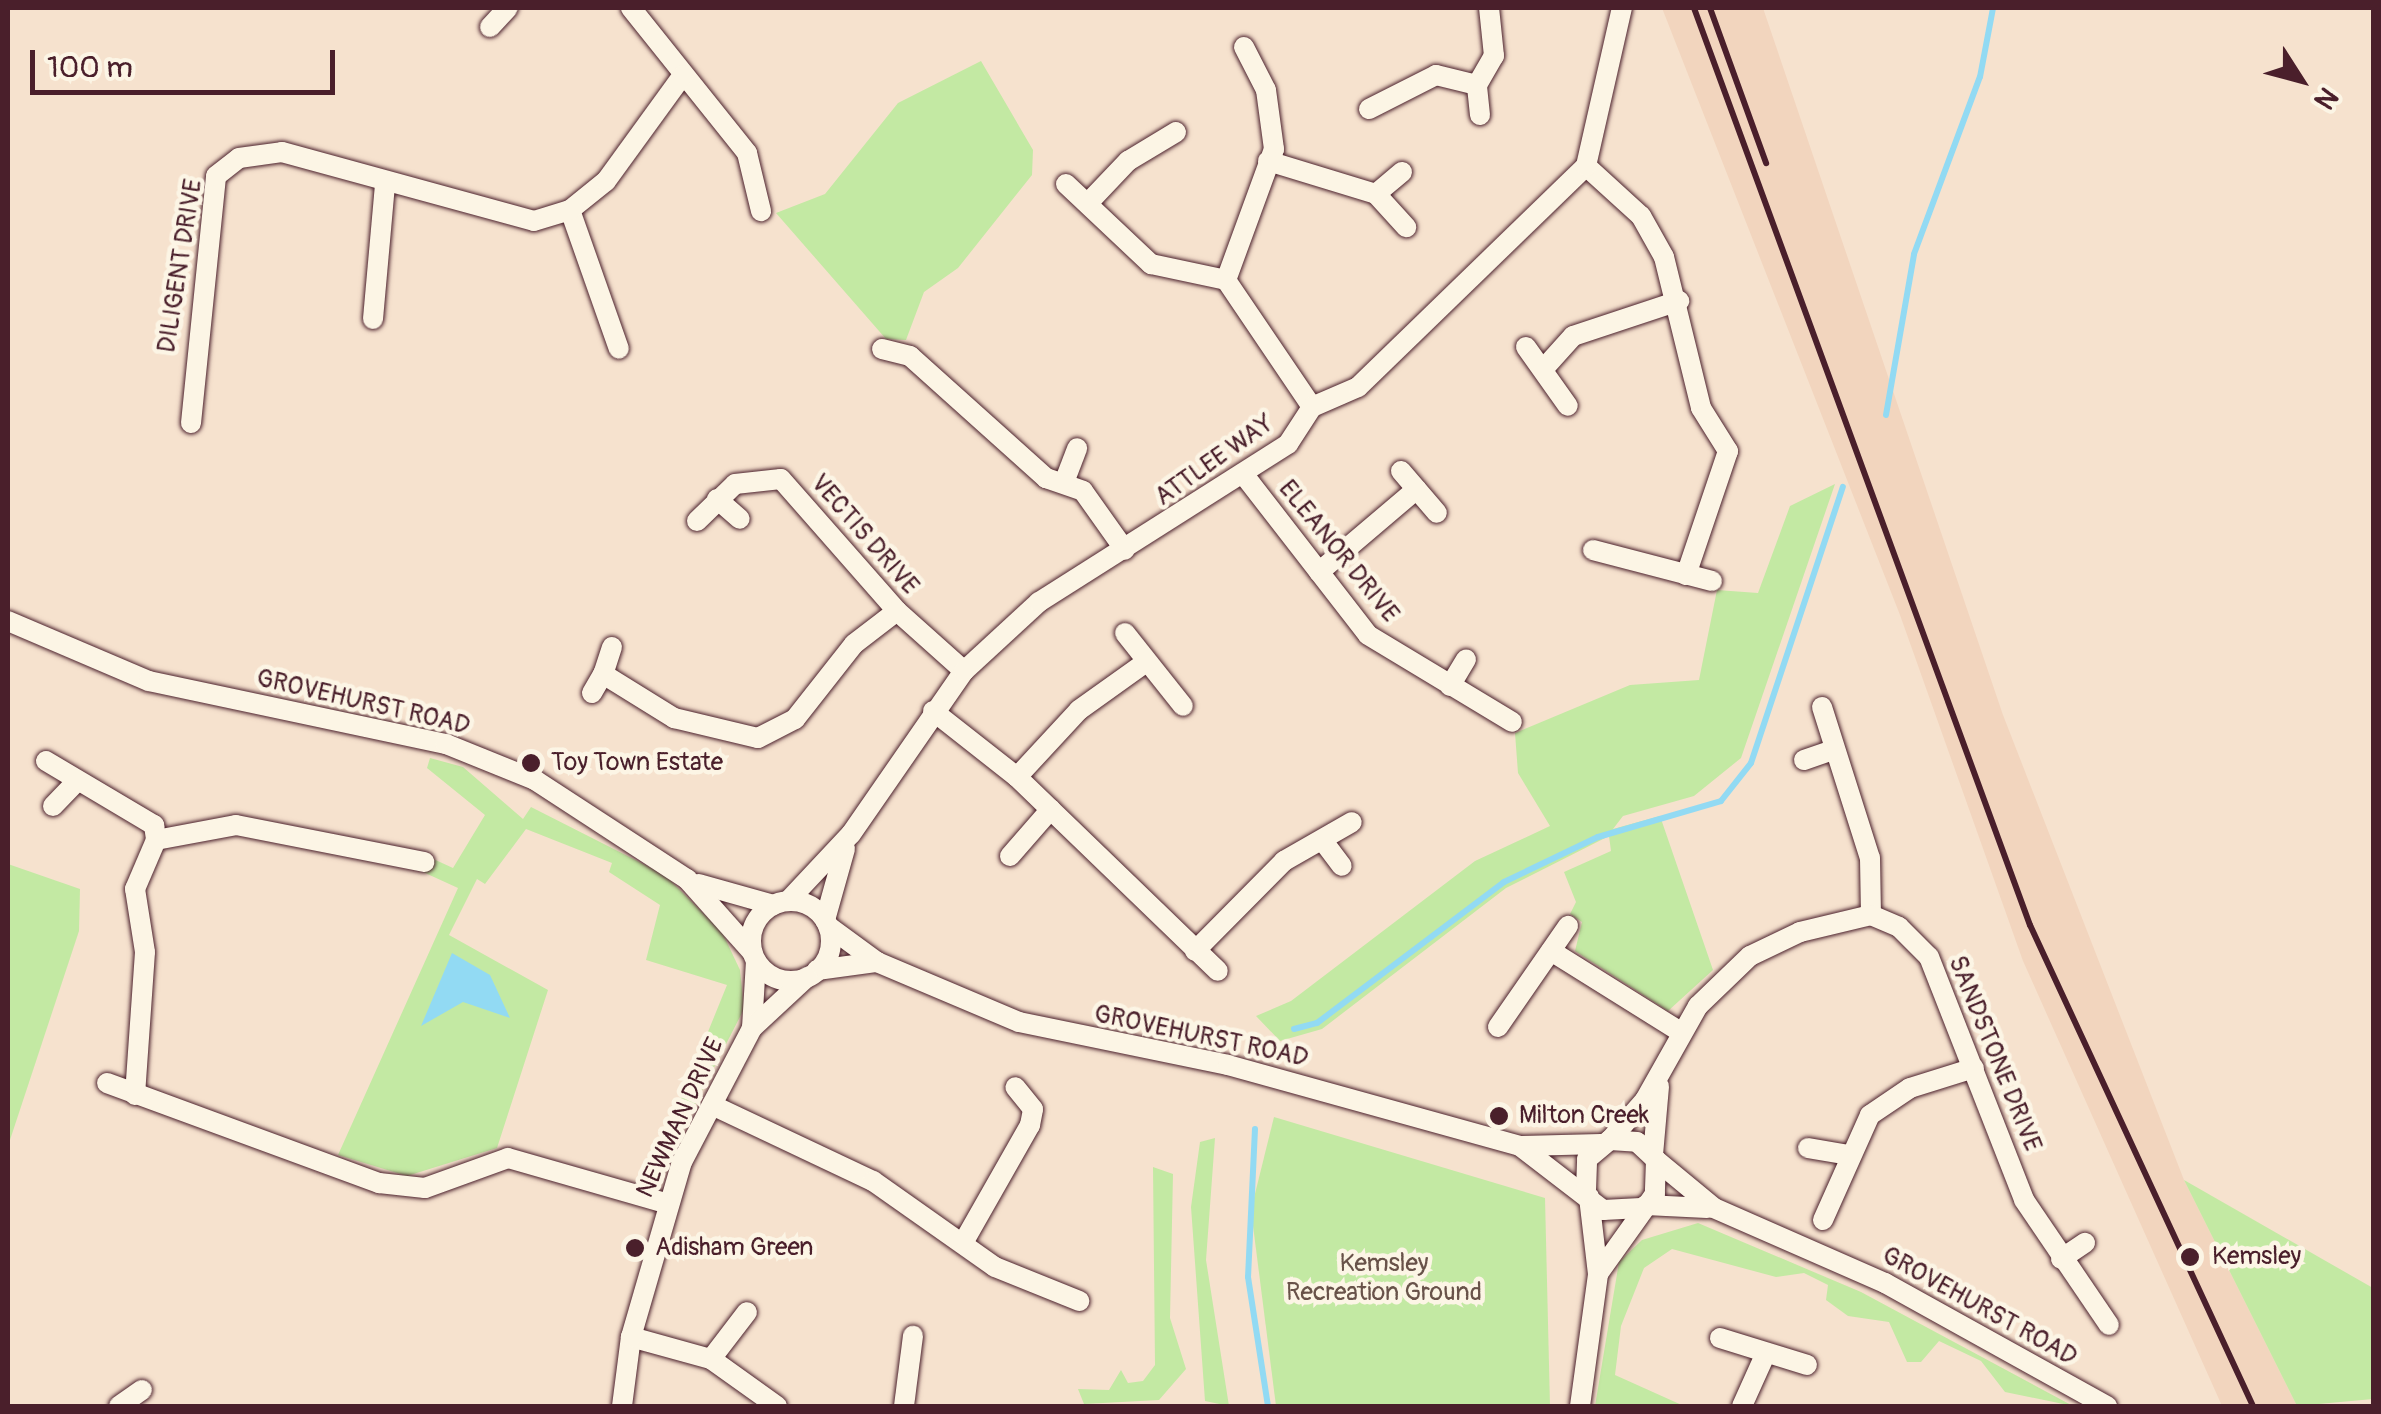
<!DOCTYPE html>
<style>
body{margin:0}
#map{position:relative;width:2381px;height:1414px;overflow:hidden;background:#f6e2ce;font-family:Pangolin,sans-serif}
div>[style]{position:absolute}
[style*='--x']{left:calc(var(--x)*1px);top:calc(var(--y)*1px);width:calc(var(--w)*1px);rotate:calc(var(--a)*1deg)}
.built>*{inset:0;background:#f2d5be}
.green>*{inset:0;background:#c3e9a3}
.water>*{inset:0;background:#92daf3}
.stream>*{height:6px;margin:-3px;padding:0 3px;transform-origin:3px;border-radius:3px;background:#92daf3}
.roads{filter:drop-shadow(0 0 2px #4a1f2b) drop-shadow(0 0 2px #4a1f2b)}
.minor>*{height:20px;margin:-10px;padding:0 10px;transform-origin:10px;border-radius:10px;background:#fcf5e5}
.minor>.ring{margin:-10px;padding:0;box-sizing:content-box;background:none;border:20px solid #fcf5e5;border-radius:50%}
.rail>*{height:6px;margin:-3px;padding:0 3px;transform-origin:3px;border-radius:3px;background:#4a1f2b}
.dots>*{width:28px;height:28px;translate:-50% -50%;box-sizing:border-box;border:5px solid #fcf5e5;border-radius:50%}
span{translate:-50% -50%;white-space:nowrap;text-align:center;line-height:1.15;-webkit-text-stroke:9px #fcf5e5;paint-order:stroke}
.street-label{font-size:25px;color:#4a1f2b}
.poi-label{font-size:25px;color:#4a1f2b}
.left{translate:0 -50%;text-align:left}
.park-label{font-size:25px;color:#685249}
.frame{position:absolute;inset:0;border:10px solid #4a1f2b;pointer-events:none}
.north{position:absolute;left:2251px;top:30px;width:100px;height:100px;-webkit-text-stroke:8px #fcf5e5;paint-order:stroke;rotate:126deg;font-size:28px;font-weight:700;line-height:40px;text-align:center;color:#4a1f2b}
.north::after{content:'';display:block;margin:auto;width:35px;height:45px;background:#4a1f2b;clip-path:polygon(50% 0,100% 100%,50% 72%,0 100%)}
.scale{position:absolute;left:30px;top:50px;width:305px;height:45px;box-sizing:border-box;border:5px solid #4a1f2b;border-top:0;padding-left:12px;font-size:30px;line-height:35px;white-space:nowrap;color:#4a1f2b;-webkit-text-stroke:8px #fcf5e5;paint-order:stroke}
</style>
<div id="map">
<div class="built">
<i style="clip-path:polygon(1662px 8px,1763px 8px,2003px 715px,2184px 1180px,2297px 1406px,2222px 1406px,2218px 1397px,2023px 961px,1900px 615px)"></i>
</div>
<div class="green">
<i style="clip-path:polygon(981px 61px,1033px 150px,1032px 175px,958px 268px,924px 292px,906px 340px,886px 339px,776px 213px,825px 194px,898px 103px)"></i>
<i style="clip-path:polygon(1835px 484px,1741px 758px,1694px 796px,1623px 816px,1613px 829px,1660px 816px,1713px 970px,1668px 1011px,1575px 951px,1582px 922px,1570px 914px,1576px 902px,1564px 872px,1611px 851px,1609px 836px,1506px 888px,1322px 1029px,1280px 1041px,1256px 1016px,1291px 1001px,1475px 861px,1550px 826px,1518px 773px,1515px 733px,1630px 685px,1699px 680px,1717px 590px,1758px 593px,1790px 506px)"></i>
<i style="clip-path:polygon(430px 758px,463px 767px,523px 819px,531px 807px,665px 875px,722px 932px,740px 970px,744px 1009px,685px 1124px,673px 1118px,727px 985px,646px 960px,660px 905px,609px 872px,612px 863px,526px 829px,485px 884px,477px 879px,449px 935px,548px 990px,497px 1148px,407px 1176px,338px 1155px,458px 888px,423px 872px,429px 857px,453px 868px,485px 815px,427px 768px)"></i>
<i style="clip-path:polygon(8px 864px,80px 889px,79px 931px,8px 1146px)"></i>
<i style="clip-path:polygon(1274px 1117px,1545px 1198px,1550px 1406px,1276px 1406px,1251px 1210px)"></i>
<i style="clip-path:polygon(1215px 1138px,1206px 1260px,1229px 1406px,1205px 1401px,1191px 1207px,1200px 1142px)"></i>
<i style="clip-path:polygon(1153px 1167px,1173px 1174px,1170px 1318px,1186px 1369px,1159px 1400px,1084px 1404px,1078px 1389px,1109px 1390px,1121px 1370px,1128px 1383px,1143px 1381px,1155px 1365px)"></i>
<i style="clip-path:polygon(2184px 1180px,2373px 1288px,2373px 1399px,2297px 1406px)"></i>
<i style="clip-path:polygon(1698px 1223px,1861px 1292px,2073px 1406px,2005px 1392px,1981px 1361px,1939px 1341px,1921px 1362px,1907px 1362px,1889px 1322px,1848px 1316px,1826px 1300px,1828px 1285px,1804px 1273px,1776px 1277px,1672px 1249px,1644px 1268px,1621px 1326px,1615px 1375px,1684px 1406px,1595px 1406px,1619px 1262px,1642px 1240px)"></i>
</div>
<div class="water">
<i style="clip-path:polygon(452px 953px,490px 975px,510px 1018px,463px 1002px,421px 1026px)"></i>
</div>
<div class="stream">
<i style="--x:1886;--y:415;--w:163;--a:-80.1"></i>
<i style="--x:1914;--y:254;--w:189;--a:-69.6"></i>
<i style="--x:1980;--y:77;--w:70;--a:-79.3"></i>
<i style="--x:1294;--y:1029;--w:24;--a:-15"></i>
<i style="--x:1317;--y:1023;--w:234;--a:-37"></i>
<i style="--x:1504;--y:882;--w:104;--a:-25.6"></i>
<i style="--x:1598;--y:837;--w:128;--a:-16.3"></i>
<i style="--x:1721;--y:801;--w:48;--a:-51.7"></i>
<i style="--x:1751;--y:763;--w:291;--a:-71.6"></i>
<i style="--x:1255;--y:1129;--w:148;--a:92.7"></i>
<i style="--x:1248;--y:1277;--w:131;--a:81.2"></i>
</div>
<div class="roads">
<div class="minor">
<i style="--x:631;--y:8;--w:186;--a:51.3"></i>
<i style="--x:747;--y:153;--w:60;--a:76.4"></i>
<i style="--x:490;--y:27;--w:26;--a:-47"></i>
<i style="--x:1244;--y:47;--w:48;--a:62.9"></i>
<i style="--x:1266;--y:90;--w:60;--a:82.3"></i>
<i style="--x:1274;--y:149;--w:140;--a:110.1"></i>
<i style="--x:1226;--y:280;--w:153;--a:55.9"></i>
<i style="--x:1369;--y:109;--w:75;--a:-26.9"></i>
<i style="--x:1436;--y:75;--w:42;--a:13.7"></i>
<i style="--x:1480;--y:115;--w:30;--a:-96"></i>
<i style="--x:1477;--y:85;--w:34;--a:-60"></i>
<i style="--x:1494;--y:56;--w:48;--a:-95.9"></i>
<i style="--x:1268;--y:161;--w:113;--a:17"></i>
<i style="--x:1586;--y:166;--w:74;--a:42.3"></i>
<i style="--x:1641;--y:216;--w:47;--a:60.7"></i>
<i style="--x:1664;--y:257;--w:155;--a:76.2"></i>
<i style="--x:1701;--y:408;--w:51;--a:57.9"></i>
<i style="--x:1728;--y:451;--w:131;--a:108.7"></i>
<i style="--x:1402;--y:172;--w:34;--a:140"></i>
<i style="--x:1376;--y:194;--w:45;--a:47.7"></i>
<i style="--x:1066;--y:184;--w:117;--a:43.3"></i>
<i style="--x:1151;--y:264;--w:77;--a:12"></i>
<i style="--x:1089;--y:202;--w:57;--a:-46.4"></i>
<i style="--x:1128;--y:161;--w:56;--a:-31.1"></i>
<i style="--x:570;--y:210;--w:147;--a:70.6"></i>
<i style="--x:373;--y:319;--w:135;--a:-84.9"></i>
<i style="--x:1526;--y:347;--w:72;--a:54.6"></i>
<i style="--x:882;--y:349;--w:29;--a:14"></i>
<i style="--x:910;--y:356;--w:183;--a:41.9"></i>
<i style="--x:1046;--y:478;--w:39;--a:19"></i>
<i style="--x:1083;--y:491;--w:72;--a:54.6"></i>
<i style="--x:1547;--y:365;--w:39;--a:-48"></i>
<i style="--x:1573;--y:336;--w:112;--a:-18.3"></i>
<i style="--x:191;--y:423;--w:248;--a:-84.2"></i>
<i style="--x:216;--y:176;--w:29;--a:-38"></i>
<i style="--x:239;--y:158;--w:43;--a:-7.9"></i>
<i style="--x:282;--y:152;--w:261;--a:15.3"></i>
<i style="--x:534;--y:221;--w:38;--a:-17"></i>
<i style="--x:570;--y:210;--w:46;--a:-38.9"></i>
<i style="--x:606;--y:181;--w:131;--a:-54"></i>
<i style="--x:1401;--y:471;--w:55;--a:49.4"></i>
<i style="--x:1244;--y:475;--w:202;--a:52.2"></i>
<i style="--x:1368;--y:635;--w:168;--a:31.1"></i>
<i style="--x:1065;--y:480;--w:34;--a:-69"></i>
<i style="--x:717;--y:499;--w:30;--a:41"></i>
<i style="--x:697;--y:521;--w:53;--a:-44.2"></i>
<i style="--x:735;--y:484;--w:46;--a:-6.2"></i>
<i style="--x:781;--y:479;--w:176;--a:48.7"></i>
<i style="--x:897;--y:611;--w:90;--a:41.8"></i>
<i style="--x:1593;--y:550;--w:123;--a:14.6"></i>
<i style="--x:1319;--y:572;--w:128;--a:-40.3"></i>
<i style="--x:8;--y:621;--w:153;--a:23.1"></i>
<i style="--x:149;--y:681;--w:304;--a:12"></i>
<i style="--x:446;--y:744;--w:96;--a:22"></i>
<i style="--x:535;--y:780;--w:181;--a:33.1"></i>
<i style="--x:687;--y:879;--w:98;--a:48.3"></i>
<i style="--x:1125;--y:633;--w:93;--a:51.5"></i>
<i style="--x:612;--y:647;--w:28;--a:108"></i>
<i style="--x:603;--y:674;--w:84;--a:31.8"></i>
<i style="--x:674;--y:718;--w:86;--a:13.4"></i>
<i style="--x:758;--y:738;--w:42;--a:-27.2"></i>
<i style="--x:795;--y:719;--w:95;--a:-51.8"></i>
<i style="--x:854;--y:644;--w:54;--a:-37.5"></i>
<i style="--x:1450;--y:686;--w:31;--a:-59"></i>
<i style="--x:592;--y:693;--w:22;--a:-60"></i>
<i style="--x:1822;--y:707;--w:158;--a:72.4"></i>
<i style="--x:1870;--y:858;--w:57;--a:89"></i>
<i style="--x:933;--y:711;--w:107;--a:38.2"></i>
<i style="--x:1017;--y:777;--w:279;--a:44"></i>
<i style="--x:1804;--y:760;--w:31;--a:-19"></i>
<i style="--x:46;--y:761;--w:126;--a:30.7"></i>
<i style="--x:154;--y:825;--w:15;--a:82"></i>
<i style="--x:1017;--y:777;--w:91;--a:-47.2"></i>
<i style="--x:1079;--y:710;--w:82;--a:-35.6"></i>
<i style="--x:53;--y:806;--w:33;--a:-46"></i>
<i style="--x:1326;--y:845;--w:26;--a:53"></i>
<i style="--x:1010;--y:856;--w:62;--a:-48.9"></i>
<i style="--x:699;--y:884;--w:77;--a:15.8"></i>
<i style="--x:788;--y:901;--w:92;--a:-46.8"></i>
<i style="--x:851;--y:834;--w:198;--a:-55.3"></i>
<i style="--x:964;--y:671;--w:102;--a:-42.6"></i>
<i style="--x:1039;--y:602;--w:295;--a:-32.4"></i>
<i style="--x:1288;--y:444;--w:44;--a:-57"></i>
<i style="--x:1312;--y:407;--w:50;--a:-23.5"></i>
<i style="--x:1358;--y:387;--w:318;--a:-44.1"></i>
<i style="--x:1586;--y:166;--w:162;--a:-77.2"></i>
<i class="ring" style="left:751px;top:901px;width:60px;height:60px"></i>
<i style="--x:825;--y:920;--w:74;--a:-74.3"></i>
<i style="--x:828;--y:926;--w:61;--a:36.3"></i>
<i style="--x:877;--y:962;--w:154;--a:22.9"></i>
<i style="--x:1019;--y:1022;--w:213;--a:11.6"></i>
<i style="--x:1228;--y:1065;--w:303;--a:15.5"></i>
<i style="--x:1520;--y:1146;--w:105;--a:37.6"></i>
<i style="--x:1603;--y:1210;--w:38;--a:-3"></i>
<i style="--x:1195;--y:951;--w:127;--a:-45.3"></i>
<i style="--x:1284;--y:861;--w:78;--a:-29.8"></i>
<i style="--x:1551;--y:951;--w:151;--a:32"></i>
<i style="--x:817;--y:970;--w:61;--a:-7.6"></i>
<i style="--x:1498;--y:1027;--w:123;--a:-55.3"></i>
<i style="--x:752;--y:1028;--w:67;--a:-86.6"></i>
<i style="--x:107;--y:1083;--w:290;--a:20.2"></i>
<i style="--x:379;--y:1183;--w:46;--a:6.2"></i>
<i style="--x:425;--y:1188;--w:88;--a:-19.9"></i>
<i style="--x:508;--y:1158;--w:163;--a:16"></i>
<i style="--x:135;--y:1095;--w:143;--a:-86"></i>
<i style="--x:145;--y:952;--w:64;--a:-99"></i>
<i style="--x:135;--y:889;--w:53;--a:-66.8"></i>
<i style="--x:156;--y:840;--w:81;--a:-10.6"></i>
<i style="--x:236;--y:825;--w:192;--a:11.1"></i>
<i style="--x:712;--y:1105;--w:178;--a:25.3"></i>
<i style="--x:873;--y:1181;--w:149;--a:35.2"></i>
<i style="--x:995;--y:1267;--w:91;--a:22"></i>
<i style="--x:1610;--y:1140;--w:53;--a:-48.8"></i>
<i style="--x:1645;--y:1100;--w:108;--a:-60.6"></i>
<i style="--x:1698;--y:1006;--w:72;--a:-43.9"></i>
<i style="--x:1750;--y:956;--w:55;--a:-25.6"></i>
<i style="--x:1800;--y:932;--w:73;--a:-13.5"></i>
<i style="--x:1871;--y:915;--w:30;--a:23"></i>
<i style="--x:1899;--y:927;--w:42;--a:45"></i>
<i style="--x:1929;--y:957;--w:261;--a:68.6"></i>
<i style="--x:2024;--y:1200;--w:151;--a:55.8"></i>
<i style="--x:1522;--y:1146;--w:79;--a:-1.5"></i>
<i style="--x:1808;--y:1148;--w:42;--a:9.7"></i>
<i style="--x:1653;--y:1155;--w:69;--a:-85"></i>
<i style="--x:1656;--y:1160;--w:75;--a:39.6"></i>
<i style="--x:1714;--y:1208;--w:187;--a:23.7"></i>
<i style="--x:1885;--y:1283;--w:254;--a:29"></i>
<i style="--x:1586;--y:1191;--w:32;--a:-88"></i>
<i style="--x:1587;--y:1159;--w:30;--a:-40"></i>
<i style="--x:1610;--y:1140;--w:27;--a:4"></i>
<i style="--x:1637;--y:1142;--w:26;--a:43"></i>
<i style="--x:1656;--y:1160;--w:34;--a:92"></i>
<i style="--x:1655;--y:1194;--w:98;--a:125.5"></i>
<i style="--x:1646;--y:1205;--w:61;--a:2.8"></i>
<i style="--x:1823;--y:1220;--w:115;--a:-65.9"></i>
<i style="--x:1870;--y:1115;--w:48;--a:-34"></i>
<i style="--x:1910;--y:1088;--w:67;--a:-17.4"></i>
<i style="--x:963;--y:1243;--w:136;--a:-60.4"></i>
<i style="--x:1030;--y:1125;--w:16;--a:-79"></i>
<i style="--x:1033;--y:1109;--w:28;--a:-129"></i>
<i style="--x:2061;--y:1259;--w:29;--a:-34"></i>
<i style="--x:631;--y:1337;--w:83;--a:15.4"></i>
<i style="--x:711;--y:1359;--w:81;--a:35.5"></i>
<i style="--x:1720;--y:1338;--w:91;--a:17.2"></i>
<i style="--x:711;--y:1359;--w:59;--a:-52.5"></i>
<i style="--x:119;--y:1406;--w:28;--a:-35"></i>
<i style="--x:622;--y:1406;--w:70;--a:-82.6"></i>
<i style="--x:631;--y:1337;--w:182;--a:-73.8"></i>
<i style="--x:682;--y:1162;--w:151;--a:-62.4"></i>
<i style="--x:752;--y:1028;--w:75;--a:-42.8"></i>
<i style="--x:904;--y:1406;--w:71;--a:-82.7"></i>
<i style="--x:1580;--y:1406;--w:133;--a:-82.2"></i>
<i style="--x:1598;--y:1274;--w:78;--a:-96.7"></i>
<i style="--x:1742;--y:1406;--w:56;--a:-65.7"></i>
</div>
</div>
<div class="rail">
<i style="--x:1694;--y:8;--w:977;--a:69.88"></i>
<i style="--x:2030;--y:925;--w:530;--a:65.13"></i>
<i style="--x:1710;--y:8;--w:165;--a:70.1"></i>
</div>
<div class="dots">
<i style="left:531px;top:763px;background:#4a1f2b"></i>
<i style="left:1499px;top:1116px;background:#4a1f2b"></i>
<i style="left:635px;top:1248px;background:#4a1f2b"></i>
<i style="left:2190px;top:1257px;background:#4a1f2b"></i>
</div>
<div class="street-label">
<span style="left:181px;top:266px;rotate:-81deg">DILIGENT DRIVE</span>
<span style="left:1215px;top:461px;rotate:-35deg">ATTLEE WAY</span>
<span style="left:864px;top:535px;rotate:49deg">VECTIS DRIVE</span>
<span style="left:1338px;top:552px;rotate:51deg">ELEANOR DRIVE</span>
<span style="left:363px;top:703px;rotate:13deg">GROVEHURST ROAD</span>
<span style="left:1201px;top:1037px;rotate:12deg">GROVEHURST ROAD</span>
<span style="left:1994px;top:1054px;rotate:68deg">SANDSTONE DRIVE</span>
<span style="left:681px;top:1118px;rotate:-65deg">NEWMAN DRIVE</span>
<span style="left:1979px;top:1307px;rotate:29deg">GROVEHURST ROAD</span>
</div>
<div class="poi-label">
<span class="left" style="left:551px;top:763px">Toy Town Estate</span>
<span class="left" style="left:1519px;top:1116px">Milton Creek</span>
<span class="left" style="left:655px;top:1248px">Adisham Green</span>
<span class="left" style="left:2212px;top:1257px">Kemsley</span>
</div>
<div class="park-label">
<span style="left:1384px;top:1279px">Kemsley<br>Recreation Ground</span>
</div>
<div class="frame"></div>
<div class="north">N</div>
<div class="scale">100 m</div>
</div>
